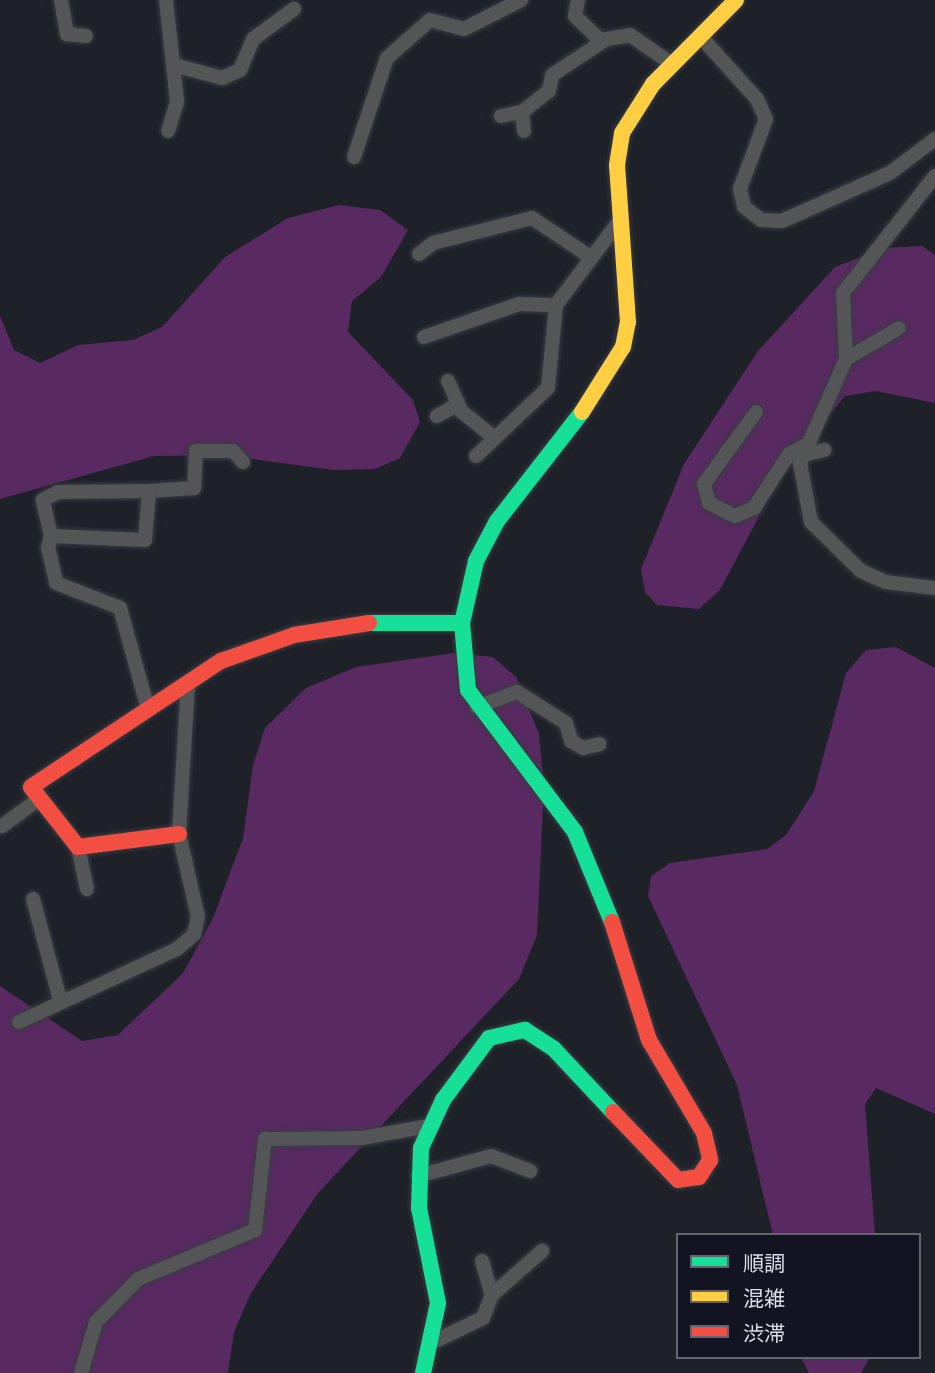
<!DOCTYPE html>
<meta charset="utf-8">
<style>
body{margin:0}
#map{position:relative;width:935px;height:1373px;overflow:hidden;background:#1e2128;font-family:"Asap Condensed","Noto Sans JP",sans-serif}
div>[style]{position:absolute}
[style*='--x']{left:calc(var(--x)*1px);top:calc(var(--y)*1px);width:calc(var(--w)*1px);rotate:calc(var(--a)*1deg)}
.forest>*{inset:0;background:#582a61}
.roads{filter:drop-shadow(0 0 2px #393c42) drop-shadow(0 0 2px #393c42)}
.street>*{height:14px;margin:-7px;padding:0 7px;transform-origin:7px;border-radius:7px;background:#535557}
.fast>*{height:16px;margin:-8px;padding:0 8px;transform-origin:8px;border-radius:8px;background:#16e098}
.slow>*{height:16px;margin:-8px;padding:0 8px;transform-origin:8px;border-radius:8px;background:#ffcf43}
.jam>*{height:16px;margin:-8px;padding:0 8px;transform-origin:8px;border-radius:8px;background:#f24e42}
span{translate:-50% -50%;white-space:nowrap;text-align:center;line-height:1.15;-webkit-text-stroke:5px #121521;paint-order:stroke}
.legend{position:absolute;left:676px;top:1233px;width:245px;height:126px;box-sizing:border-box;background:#121521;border:2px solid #62656f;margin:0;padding:9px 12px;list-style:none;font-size:21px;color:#dadde5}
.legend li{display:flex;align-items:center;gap:14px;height:35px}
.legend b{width:35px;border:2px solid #62656f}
</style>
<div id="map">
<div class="forest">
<i style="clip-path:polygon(339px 205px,380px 210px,408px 230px,381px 277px,352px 301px,348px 332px,413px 400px,420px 422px,400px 458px,375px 469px,333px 470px,222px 455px,154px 456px,0 499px,0 316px,14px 350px,40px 363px,78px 345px,133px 340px,162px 327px,225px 257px,288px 218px)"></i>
<i style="clip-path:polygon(922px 246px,935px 255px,935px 403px,876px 391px,845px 396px,782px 473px,720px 590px,699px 609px,657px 605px,645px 592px,641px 569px,684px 464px,758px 351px,835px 267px,885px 248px)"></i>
<i style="clip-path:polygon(896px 647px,935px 668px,935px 1114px,876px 1088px,865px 1104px,875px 1235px,773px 1235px,737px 1085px,648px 896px,651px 876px,670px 863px,767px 849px,786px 835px,814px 791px,846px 673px,866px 650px)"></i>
<i style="clip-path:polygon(454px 653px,493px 657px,516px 677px,539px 734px,544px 785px,537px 935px,519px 979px,318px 1193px,251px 1293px,234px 1332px,228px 1373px,0 1373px,0 986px,82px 1041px,118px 1035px,183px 973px,213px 918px,243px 838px,253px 765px,265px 728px,306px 688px,356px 667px)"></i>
<i style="clip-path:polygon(801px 1357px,870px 1357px,861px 1373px,809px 1373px)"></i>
</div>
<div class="roads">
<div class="street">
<i style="--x:61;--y:0;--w:35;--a:80"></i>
<i style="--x:67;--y:34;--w:19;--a:6"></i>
<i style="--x:166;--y:0;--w:103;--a:83.8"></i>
<i style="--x:177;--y:102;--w:30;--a:107"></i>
<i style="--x:578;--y:0;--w:16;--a:101"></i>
<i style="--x:575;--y:16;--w:35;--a:44"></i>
<i style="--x:600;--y:40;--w:30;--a:-9"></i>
<i style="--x:630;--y:35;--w:51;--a:34.6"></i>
<i style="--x:700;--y:36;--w:85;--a:47.9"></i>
<i style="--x:757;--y:99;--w:22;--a:66"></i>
<i style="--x:766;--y:119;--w:75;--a:110.4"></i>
<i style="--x:740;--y:189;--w:18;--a:77"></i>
<i style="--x:744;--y:207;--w:21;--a:37"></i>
<i style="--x:761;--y:220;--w:21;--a:3"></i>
<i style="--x:782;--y:221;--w:118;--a:-24"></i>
<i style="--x:890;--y:173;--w:56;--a:-37.1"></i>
<i style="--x:174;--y:65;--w:50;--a:15.2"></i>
<i style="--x:222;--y:78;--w:20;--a:-24"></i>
<i style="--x:240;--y:70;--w:34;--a:-67"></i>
<i style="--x:253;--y:39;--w:51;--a:-36.2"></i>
<i style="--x:522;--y:112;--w:19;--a:84"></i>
<i style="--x:501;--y:116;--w:21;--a:-11"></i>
<i style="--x:522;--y:112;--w:34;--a:-38"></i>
<i style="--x:549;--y:91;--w:16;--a:-79"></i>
<i style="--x:552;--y:75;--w:64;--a:-33.4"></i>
<i style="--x:354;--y:157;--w:104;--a:-71.6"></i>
<i style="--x:387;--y:58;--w:57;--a:-41.5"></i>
<i style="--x:430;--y:20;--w:35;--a:15"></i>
<i style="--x:464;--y:29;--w:64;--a:-27"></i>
<i style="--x:935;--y:176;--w:149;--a:128.2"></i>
<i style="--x:843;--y:293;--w:66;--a:87.4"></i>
<i style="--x:846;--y:359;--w:114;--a:113.9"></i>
<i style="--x:800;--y:463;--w:60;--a:79.4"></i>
<i style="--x:811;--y:522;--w:70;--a:44.4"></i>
<i style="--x:861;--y:571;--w:27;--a:24"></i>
<i style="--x:886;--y:582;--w:49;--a:7"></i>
<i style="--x:419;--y:254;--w:18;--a:-38"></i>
<i style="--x:433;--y:243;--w:102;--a:-14.2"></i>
<i style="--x:532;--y:218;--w:72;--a:33.7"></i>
<i style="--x:424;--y:337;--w:101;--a:-19.2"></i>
<i style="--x:519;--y:304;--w:37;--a:2"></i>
<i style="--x:846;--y:359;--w:61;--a:-30.3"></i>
<i style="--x:448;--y:381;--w:32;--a:66"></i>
<i style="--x:756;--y:412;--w:89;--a:125.8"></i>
<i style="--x:704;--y:484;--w:20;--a:75"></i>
<i style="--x:709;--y:503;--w:29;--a:27"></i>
<i style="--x:735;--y:516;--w:21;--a:-23"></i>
<i style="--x:754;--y:508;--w:64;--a:-57.1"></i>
<i style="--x:789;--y:454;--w:19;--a:-28"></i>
<i style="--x:437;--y:416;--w:21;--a:-29"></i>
<i style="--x:455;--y:406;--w:48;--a:39"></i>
<i style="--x:803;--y:455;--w:22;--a:-13"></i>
<i style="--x:476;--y:456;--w:99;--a:-43.4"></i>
<i style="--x:548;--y:388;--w:83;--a:-84.5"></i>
<i style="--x:556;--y:305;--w:106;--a:-53"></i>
<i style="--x:149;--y:491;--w:45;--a:-3.8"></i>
<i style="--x:194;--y:488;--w:37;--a:-87"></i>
<i style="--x:196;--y:451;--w:37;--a:0"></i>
<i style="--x:233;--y:451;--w:15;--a:48"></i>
<i style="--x:51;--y:536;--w:37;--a:-103"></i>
<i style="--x:43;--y:500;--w:17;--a:-28"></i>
<i style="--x:58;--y:492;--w:91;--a:-0.6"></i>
<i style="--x:149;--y:491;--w:49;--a:94.7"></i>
<i style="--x:145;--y:540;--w:94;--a:-177.6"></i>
<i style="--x:51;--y:536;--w:11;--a:105"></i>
<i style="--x:48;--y:547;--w:37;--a:77"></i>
<i style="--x:56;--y:583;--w:69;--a:21.3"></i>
<i style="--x:120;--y:608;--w:105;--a:74.5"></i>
<i style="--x:477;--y:707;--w:43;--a:-20.6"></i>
<i style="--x:517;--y:692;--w:58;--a:32.3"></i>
<i style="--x:566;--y:723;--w:19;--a:74"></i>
<i style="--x:571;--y:741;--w:14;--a:30"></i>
<i style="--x:583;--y:748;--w:17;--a:-13"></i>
<i style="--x:2;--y:826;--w:46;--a:-36.1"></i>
<i style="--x:78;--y:847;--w:43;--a:77.9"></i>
<i style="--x:33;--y:899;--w:105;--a:75"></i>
<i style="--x:19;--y:1022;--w:174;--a:-24.8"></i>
<i style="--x:177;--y:949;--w:23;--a:-41"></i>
<i style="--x:194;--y:934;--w:17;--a:-77"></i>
<i style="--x:198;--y:917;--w:85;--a:-102.9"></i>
<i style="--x:179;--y:834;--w:152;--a:-86.6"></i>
<i style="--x:418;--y:1176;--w:76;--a:-15.3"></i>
<i style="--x:491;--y:1156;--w:42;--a:21"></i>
<i style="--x:482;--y:1261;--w:35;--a:74"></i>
<i style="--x:431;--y:1343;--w:58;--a:-25.7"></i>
<i style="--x:483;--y:1318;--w:25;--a:-69"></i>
<i style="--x:492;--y:1295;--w:67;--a:-41.3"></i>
<i style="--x:81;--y:1373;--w:53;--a:-73.6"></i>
<i style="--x:96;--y:1322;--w:60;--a:-45.7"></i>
<i style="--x:138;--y:1279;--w:127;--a:-22.7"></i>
<i style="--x:255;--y:1230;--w:92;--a:-83.7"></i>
<i style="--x:265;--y:1139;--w:97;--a:-0.6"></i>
<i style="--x:362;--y:1138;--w:67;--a:-10.3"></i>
</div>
<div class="fast">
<i style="--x:582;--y:412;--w:138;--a:127.9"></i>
<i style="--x:497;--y:521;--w:45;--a:117.7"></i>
<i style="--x:476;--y:561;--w:64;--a:102.7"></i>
<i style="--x:462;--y:623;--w:67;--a:84.9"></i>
<i style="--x:468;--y:690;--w:178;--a:53"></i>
<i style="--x:575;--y:832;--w:97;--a:67.7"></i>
<i style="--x:369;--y:623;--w:93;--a:0"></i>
<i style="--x:423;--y:1373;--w:72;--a:-77.9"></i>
<i style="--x:438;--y:1303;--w:97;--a:-101.3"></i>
<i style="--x:419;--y:1208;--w:60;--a:-88.1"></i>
<i style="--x:421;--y:1148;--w:53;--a:-65.4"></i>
<i style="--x:443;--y:1100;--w:77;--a:-53.4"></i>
<i style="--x:489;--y:1038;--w:37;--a:-13"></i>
<i style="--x:525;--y:1030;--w:33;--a:33"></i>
<i style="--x:553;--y:1048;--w:88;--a:46.8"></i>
</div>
<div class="slow">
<i style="--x:582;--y:412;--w:77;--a:-57.8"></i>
<i style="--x:623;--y:347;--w:25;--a:-79"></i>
<i style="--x:628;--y:322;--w:157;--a:-94"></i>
<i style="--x:617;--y:165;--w:32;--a:-81"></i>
<i style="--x:622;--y:133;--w:58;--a:-57.7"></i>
<i style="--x:653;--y:84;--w:118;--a:-45.3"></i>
</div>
<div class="jam">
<i style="--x:179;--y:834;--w:102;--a:172.7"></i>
<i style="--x:78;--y:847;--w:76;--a:-128.1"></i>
<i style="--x:31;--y:787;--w:228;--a:-33.6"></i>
<i style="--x:221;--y:661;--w:77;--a:-19.6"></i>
<i style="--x:294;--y:635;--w:76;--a:-9.1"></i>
<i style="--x:612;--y:922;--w:124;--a:72.6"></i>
<i style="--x:649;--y:1040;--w:108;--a:59.4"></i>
<i style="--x:704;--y:1133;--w:28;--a:77"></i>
<i style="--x:710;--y:1160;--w:20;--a:123"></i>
<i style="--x:699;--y:1177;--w:21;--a:172"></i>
<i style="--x:678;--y:1180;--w:94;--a:-133.7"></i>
</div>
</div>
<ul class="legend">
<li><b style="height:9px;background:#16e098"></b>順調</li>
<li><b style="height:9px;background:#ffcf43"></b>混雑</li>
<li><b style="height:9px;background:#f24e42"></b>渋滞</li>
</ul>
</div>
